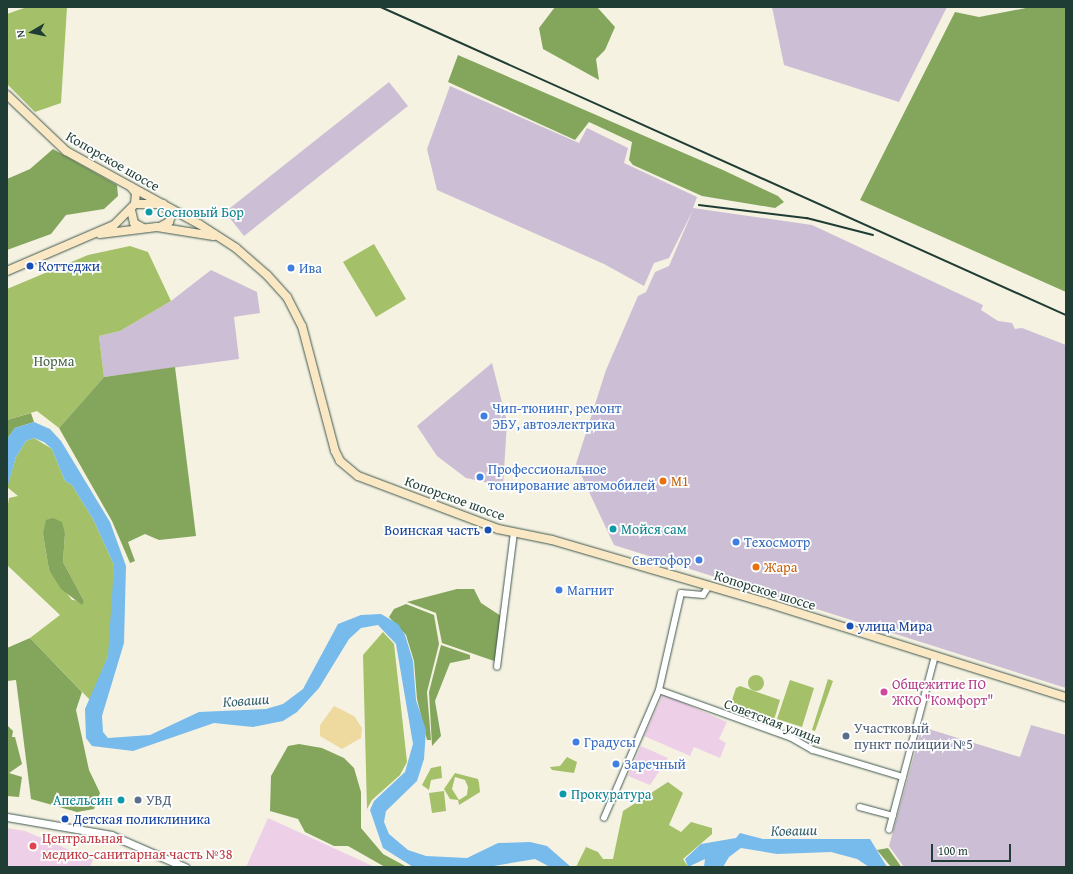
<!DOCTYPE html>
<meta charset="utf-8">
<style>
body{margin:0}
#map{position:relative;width:1073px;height:874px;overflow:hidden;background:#f5f2e2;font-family:"Gentium Book Plus",serif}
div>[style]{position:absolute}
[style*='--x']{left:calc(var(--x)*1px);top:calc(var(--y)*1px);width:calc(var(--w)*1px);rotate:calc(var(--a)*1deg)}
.built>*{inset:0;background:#edd0e8}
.industrial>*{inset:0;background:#ccbed4}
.green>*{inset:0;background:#a4c068}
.round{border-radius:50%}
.forest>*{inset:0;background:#83a65c}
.sand>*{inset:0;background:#eeda9e}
.water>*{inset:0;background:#77baec}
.roads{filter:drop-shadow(0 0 1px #3f584e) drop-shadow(0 0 1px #3f584e)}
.minor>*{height:5.5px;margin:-2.75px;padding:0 2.75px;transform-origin:2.75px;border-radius:2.75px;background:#fff}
.tertiary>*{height:7px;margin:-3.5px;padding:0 3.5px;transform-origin:3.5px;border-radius:3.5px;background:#fff}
.secondary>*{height:8px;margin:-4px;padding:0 4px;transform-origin:4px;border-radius:4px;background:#fae7c3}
.rail>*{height:1.5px;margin:-0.75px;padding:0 0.75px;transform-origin:0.75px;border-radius:0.75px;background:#1f3d34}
.dots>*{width:11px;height:11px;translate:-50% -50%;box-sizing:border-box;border:2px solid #fff;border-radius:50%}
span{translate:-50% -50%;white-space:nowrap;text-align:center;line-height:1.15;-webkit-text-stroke:3.5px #fff;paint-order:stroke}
.street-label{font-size:14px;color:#1f3d34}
.culture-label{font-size:14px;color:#0d838f}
.left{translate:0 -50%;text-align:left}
.right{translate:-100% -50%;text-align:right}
.transit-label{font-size:14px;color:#164399}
.shop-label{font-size:14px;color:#366cbe}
.park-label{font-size:14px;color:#476444}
.food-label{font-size:14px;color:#c56008}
.hotel-label{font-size:14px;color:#b23c85}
.service-label{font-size:14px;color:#4e5e75}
.health-label{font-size:14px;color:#be3a42}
.water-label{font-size:15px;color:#39626b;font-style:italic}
.frame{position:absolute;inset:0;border:8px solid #1f3d34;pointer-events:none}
.north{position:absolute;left:12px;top:12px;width:40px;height:40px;-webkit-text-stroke:3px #fff;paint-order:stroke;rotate:261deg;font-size:11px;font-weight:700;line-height:16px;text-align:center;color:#1f3d34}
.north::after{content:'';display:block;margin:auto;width:14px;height:18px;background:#1f3d34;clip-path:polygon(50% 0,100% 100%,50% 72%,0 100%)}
.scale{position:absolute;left:931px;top:844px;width:80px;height:18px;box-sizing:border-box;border:2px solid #1f3d34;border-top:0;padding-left:5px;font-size:12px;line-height:14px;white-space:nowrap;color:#1f3d34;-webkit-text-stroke:3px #fff;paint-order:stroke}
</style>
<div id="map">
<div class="built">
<i style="clip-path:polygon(663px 694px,727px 722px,719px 739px,726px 743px,720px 758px,694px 747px,690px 756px,644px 736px)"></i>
<i style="clip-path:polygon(641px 746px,668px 758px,650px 785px,628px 776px)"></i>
<i style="clip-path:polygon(268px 818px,375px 867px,246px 867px)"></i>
<i style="clip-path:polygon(7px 828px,25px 831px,93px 860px,90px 867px,7px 867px)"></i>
</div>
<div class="industrial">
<i style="clip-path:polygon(772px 7px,947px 7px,899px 102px,784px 65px)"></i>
<i style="clip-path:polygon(389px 82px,408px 106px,244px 236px,225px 212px)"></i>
<i style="clip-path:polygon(450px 86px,579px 143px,587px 128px,628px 148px,624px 163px,697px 197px,693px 208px,812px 225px,983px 305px,981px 310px,998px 321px,1012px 323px,1015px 329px,1022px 328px,1066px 345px,1066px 688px,614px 545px,576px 464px,606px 370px,638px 296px,646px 292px,655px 272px,669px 266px,693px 210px,669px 258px,654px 263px,644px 286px,604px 264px,437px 190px,427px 149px)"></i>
<i style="clip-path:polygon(211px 270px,257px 292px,260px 313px,234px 317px,239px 359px,104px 377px,99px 336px,120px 331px,171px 301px)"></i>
<i style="clip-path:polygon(492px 363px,507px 422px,503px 486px,466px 478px,437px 456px,417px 426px)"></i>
<i style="clip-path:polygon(1031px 725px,1066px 735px,1066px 867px,904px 867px,889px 846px,922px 727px,1020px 757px)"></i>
</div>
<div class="green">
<i style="clip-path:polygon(27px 7px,67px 7px,61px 103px,35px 112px,7px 84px,7px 14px)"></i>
<i style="clip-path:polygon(374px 244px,406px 299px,376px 317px,343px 262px)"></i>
<i style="clip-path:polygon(130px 246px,148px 252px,171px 301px,120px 331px,99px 336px,104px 377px,59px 428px,37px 411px,7px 420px,7px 289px,88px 255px)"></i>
<i style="clip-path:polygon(evenodd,34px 438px,52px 449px,65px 481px,72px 485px,93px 519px,114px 565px,112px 639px,108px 656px,90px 700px,30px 638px,60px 615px,7px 565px,7px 510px,9px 498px,18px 496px,7px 487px,16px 457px,26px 441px,34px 438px,43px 534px,65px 534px,63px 562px,84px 601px,72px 600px,49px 570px,43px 534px)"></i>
<i style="clip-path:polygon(383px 632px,394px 644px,407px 762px,400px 775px,372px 800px,367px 809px,363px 655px)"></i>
<i class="round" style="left:748px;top:675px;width:16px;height:16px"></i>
<i style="clip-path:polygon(828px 679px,833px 681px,815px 731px,812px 730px)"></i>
<i style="clip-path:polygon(790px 680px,814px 688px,802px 727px,777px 719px)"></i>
<i style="clip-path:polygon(740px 686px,780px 700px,774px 720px,734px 709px,731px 703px,736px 688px)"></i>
<i style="clip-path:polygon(567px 757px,577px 762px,574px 773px,552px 770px,550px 767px,560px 766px)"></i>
<i style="clip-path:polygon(441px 766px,442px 778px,431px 780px,429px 790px,422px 785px,431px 768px)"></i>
<i style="clip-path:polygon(evenodd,455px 773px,478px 779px,479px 783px,480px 792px,459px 805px,458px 800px,450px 799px,444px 789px,455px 773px,455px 777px,465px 780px,468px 787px,467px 795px,459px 800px,452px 789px,455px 777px)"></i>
<i style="clip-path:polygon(668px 782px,683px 793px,669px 825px,681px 832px,691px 822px,712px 828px,712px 834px,683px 859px,688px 867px,576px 867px,586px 847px,598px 852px,603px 859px,613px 859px,623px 811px)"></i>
<i style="clip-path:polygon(444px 791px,446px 811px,432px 813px,429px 793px)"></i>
</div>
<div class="forest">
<i style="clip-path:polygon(555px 7px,597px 7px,615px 27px,605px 50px,596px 59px,599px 80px,543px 49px,539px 28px)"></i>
<i style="clip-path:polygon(1031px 7px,1066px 7px,1066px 292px,860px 200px,955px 12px,979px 17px)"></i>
<i style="clip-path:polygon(458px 55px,723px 170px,778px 196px,784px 202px,775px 208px,702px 196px,633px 165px,629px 160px,632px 142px,589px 122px,575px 140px,448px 82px)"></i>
<i style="clip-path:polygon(53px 149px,117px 185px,118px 196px,104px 209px,66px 215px,51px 234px,7px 250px,7px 179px,30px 169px)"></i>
<i style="clip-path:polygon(175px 367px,196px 536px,159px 540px,145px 534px,128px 542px,135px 561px,130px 563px,112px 521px,59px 428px,104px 377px)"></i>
<i style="clip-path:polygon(31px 413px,34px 422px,15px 428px,7px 439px,7px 420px)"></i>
<i style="clip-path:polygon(53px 518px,62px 522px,65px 534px,63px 562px,84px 601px,82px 605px,61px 589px,49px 570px,43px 534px,46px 520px)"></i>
<i style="clip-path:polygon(457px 589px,474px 589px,481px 603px,501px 616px,497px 662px,442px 643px,436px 613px,407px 602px)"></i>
<i style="clip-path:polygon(406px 604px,434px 615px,439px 644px,427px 692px,431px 740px,427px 740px,417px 699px,414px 661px,406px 635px,389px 617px,394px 609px)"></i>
<i style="clip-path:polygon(30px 638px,82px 692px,76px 710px,89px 770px,100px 793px,94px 809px,77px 812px,31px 799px,16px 680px,7px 681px,7px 648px)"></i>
<i style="clip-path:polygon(441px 645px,470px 655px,470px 659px,450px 663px,435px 701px,441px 736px,432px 746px,429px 692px)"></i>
<i style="clip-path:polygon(7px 725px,13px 731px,12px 737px,15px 737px,22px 764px,9px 773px,22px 777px,19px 797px,7px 796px)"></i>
<i style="clip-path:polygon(299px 744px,322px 748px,344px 758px,354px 768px,361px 792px,361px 828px,383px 854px,407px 867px,385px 867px,348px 846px,334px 846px,305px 832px,298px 819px,270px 811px,271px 776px,288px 746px)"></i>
<i style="clip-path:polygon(888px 848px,900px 865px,901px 867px,891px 867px,877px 850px)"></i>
</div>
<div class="sand">
<i style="clip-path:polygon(334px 706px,354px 716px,362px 728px,361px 738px,342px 749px,320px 736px,320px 725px)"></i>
</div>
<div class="water">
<i style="clip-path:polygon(34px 422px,50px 429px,61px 441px,110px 522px,126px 566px,124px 643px,102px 716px,103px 732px,108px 738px,150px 735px,199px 712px,266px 709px,283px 704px,303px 689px,338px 624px,361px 615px,381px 614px,398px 624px,405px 635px,413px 661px,416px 700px,426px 730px,424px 759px,417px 781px,386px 811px,384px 822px,389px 834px,408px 850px,426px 856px,467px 858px,498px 843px,530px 842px,547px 846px,571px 867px,550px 867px,535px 859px,488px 867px,413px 867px,383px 848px,370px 810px,374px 801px,405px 772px,413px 744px,396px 644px,378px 625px,361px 628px,349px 639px,319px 688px,297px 712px,283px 721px,253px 727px,214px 723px,133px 751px,92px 746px,86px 738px,85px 709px,108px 656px,114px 565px,93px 519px,72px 485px,65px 481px,52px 449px,44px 442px,34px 438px,26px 441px,16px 457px,7px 488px,7px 439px,15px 428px)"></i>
<i style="clip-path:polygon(740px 833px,763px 839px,870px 839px,887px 867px,869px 867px,857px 859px,831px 852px,777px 854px,741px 848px,729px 857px,723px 867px,704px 867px,705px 859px,688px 867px,685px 859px,701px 844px,736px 838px)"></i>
</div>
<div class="roads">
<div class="minor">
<i style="--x:497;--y:667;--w:135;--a:-82.8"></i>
<i style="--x:659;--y:690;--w:141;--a:19.8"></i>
<i style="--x:792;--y:738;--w:24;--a:30"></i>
<i style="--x:813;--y:750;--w:94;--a:16.7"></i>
<i style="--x:860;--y:807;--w:34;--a:15"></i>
<i style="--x:604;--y:818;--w:139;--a:-66.7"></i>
<i style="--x:659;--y:690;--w:99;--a:-77.2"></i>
<i style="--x:681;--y:593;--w:22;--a:5"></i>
<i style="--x:703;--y:595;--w:11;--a:-56"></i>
<i style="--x:889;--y:830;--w:180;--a:-75.2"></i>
</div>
<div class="tertiary">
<i style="--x:7;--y:817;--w:106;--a:9.8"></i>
<i style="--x:111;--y:835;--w:81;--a:23.4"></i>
</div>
<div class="secondary">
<i style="--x:7;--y:95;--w:81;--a:43.5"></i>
<i style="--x:66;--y:151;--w:152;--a:28.8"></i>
<i style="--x:199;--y:224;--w:44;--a:33"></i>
<i style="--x:236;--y:248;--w:41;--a:41.1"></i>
<i style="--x:267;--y:275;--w:30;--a:48"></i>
<i style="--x:287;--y:297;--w:33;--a:63"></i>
<i style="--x:302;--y:326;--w:129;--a:75.2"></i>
<i style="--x:335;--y:451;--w:11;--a:63"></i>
<i style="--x:340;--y:461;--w:23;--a:40"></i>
<i style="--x:358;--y:476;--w:150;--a:20.7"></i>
<i style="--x:498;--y:529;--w:55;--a:11.5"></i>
<i style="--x:552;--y:540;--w:221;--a:16.3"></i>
<i style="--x:764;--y:602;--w:317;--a:17.5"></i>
<i style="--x:135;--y:204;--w:28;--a:0"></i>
<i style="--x:163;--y:204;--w:14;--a:56"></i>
<i style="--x:171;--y:216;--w:6;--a:108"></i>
<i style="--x:169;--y:222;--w:10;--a:151"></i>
<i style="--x:131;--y:210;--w:13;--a:77"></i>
<i style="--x:134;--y:223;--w:10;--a:29"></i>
<i style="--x:100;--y:234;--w:57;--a:-7"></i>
<i style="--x:157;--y:227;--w:57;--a:9.1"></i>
<i style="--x:7;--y:271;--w:116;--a:-23.3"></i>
<i style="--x:114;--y:225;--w:30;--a:-45"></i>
<i style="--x:135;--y:204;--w:11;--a:-85"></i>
<i style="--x:136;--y:193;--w:8;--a:-130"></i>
</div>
</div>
<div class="rail">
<i style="--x:381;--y:7;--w:751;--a:24.21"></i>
<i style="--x:699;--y:205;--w:109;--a:6.9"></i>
<i style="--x:807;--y:218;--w:68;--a:14.4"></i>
</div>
<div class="dots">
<i style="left:149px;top:212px;background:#0f9aa8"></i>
<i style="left:30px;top:266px;background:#1a4fb4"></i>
<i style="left:291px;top:268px;background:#3f7fe0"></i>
<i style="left:484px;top:416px;background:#3f7fe0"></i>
<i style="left:480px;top:477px;background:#3f7fe0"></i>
<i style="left:663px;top:481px;background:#e8710a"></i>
<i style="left:613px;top:529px;background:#0f9aa8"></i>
<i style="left:488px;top:530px;background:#1a4fb4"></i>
<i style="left:736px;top:542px;background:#3f7fe0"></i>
<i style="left:699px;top:560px;background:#3f7fe0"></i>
<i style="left:756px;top:567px;background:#e8710a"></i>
<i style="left:559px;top:590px;background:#3f7fe0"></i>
<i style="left:850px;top:626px;background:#1a4fb4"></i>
<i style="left:884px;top:692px;background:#d1479c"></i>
<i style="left:846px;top:736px;background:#5c6f8a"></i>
<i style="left:576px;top:742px;background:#3f7fe0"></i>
<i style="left:616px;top:764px;background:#3f7fe0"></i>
<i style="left:563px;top:794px;background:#0f9aa8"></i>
<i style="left:121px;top:800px;background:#0f9aa8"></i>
<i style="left:138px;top:800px;background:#5c6f8a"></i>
<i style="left:65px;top:819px;background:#1a4fb4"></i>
<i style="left:33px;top:846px;background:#e0444e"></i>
</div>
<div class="street-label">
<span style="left:113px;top:161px;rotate:30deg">Копорское шоссе</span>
<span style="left:455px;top:498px;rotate:20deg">Копорское шоссе</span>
<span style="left:765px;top:590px;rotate:17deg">Копорское шоссе</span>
<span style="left:773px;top:721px;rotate:21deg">Советская улица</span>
</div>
<div class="culture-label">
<span class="left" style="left:157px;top:212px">Сосновый Бор</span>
<span class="left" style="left:621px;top:529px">Мойся сам</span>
<span class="left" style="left:571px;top:794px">Прокуратура</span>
<span class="right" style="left:113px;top:800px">Апельсин</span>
</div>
<div class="transit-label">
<span class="left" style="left:38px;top:266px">Коттеджи</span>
<span class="right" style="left:480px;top:530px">Воинская часть</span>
<span class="left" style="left:858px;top:626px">улица Мира</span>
<span class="left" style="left:73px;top:819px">Детская поликлиника</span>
</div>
<div class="shop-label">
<span class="left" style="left:299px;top:268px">Ива</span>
<span class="left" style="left:492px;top:416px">Чип-тюнинг, ремонт<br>ЭБУ, автоэлектрика</span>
<span class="left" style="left:488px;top:477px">Профессиональное<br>тонирование автомобилей</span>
<span class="left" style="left:744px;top:542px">Техосмотр</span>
<span class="right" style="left:691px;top:560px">Светофор</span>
<span class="left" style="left:567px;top:590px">Магнит</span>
<span class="left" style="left:584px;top:742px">Градусы</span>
<span class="left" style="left:624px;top:764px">Заречный</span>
</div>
<div class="park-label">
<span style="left:54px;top:361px">Норма</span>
</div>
<div class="food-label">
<span class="left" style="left:671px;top:481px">М1</span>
<span class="left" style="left:764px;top:567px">Жара</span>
</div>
<div class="hotel-label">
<span class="left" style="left:892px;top:692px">Общежитие ПО<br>ЖКО "Комфорт"</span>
</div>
<div class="service-label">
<span class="left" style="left:854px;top:736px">Участковый<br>пункт полиции №5</span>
<span class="left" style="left:146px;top:800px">УВД</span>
</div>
<div class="health-label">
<span class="left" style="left:42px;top:846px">Центральная<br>медико-санитарная часть №38</span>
</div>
<div class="water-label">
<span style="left:246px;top:700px;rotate:-4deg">Коваши</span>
<span style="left:794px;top:830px;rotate:-1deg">Коваши</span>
</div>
<div class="frame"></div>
<div class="north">N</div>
<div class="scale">100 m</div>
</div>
